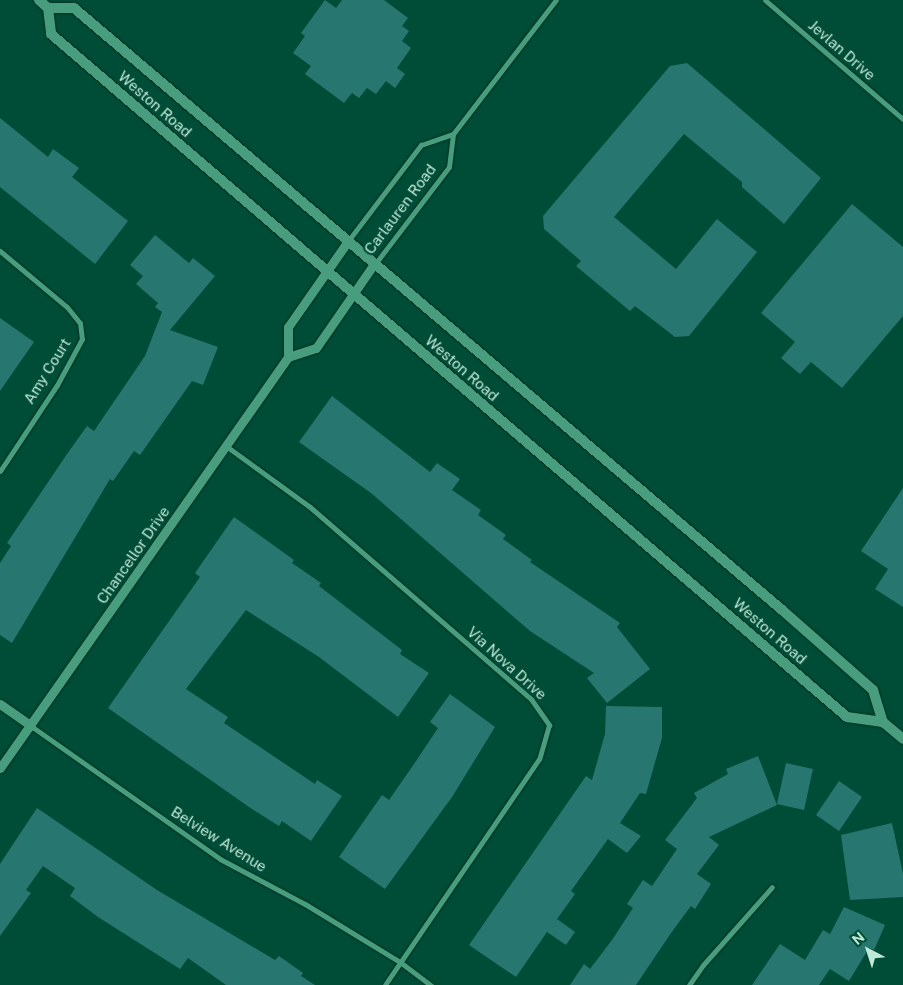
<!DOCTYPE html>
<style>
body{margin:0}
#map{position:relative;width:903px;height:985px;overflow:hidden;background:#004d37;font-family:"Public Sans",sans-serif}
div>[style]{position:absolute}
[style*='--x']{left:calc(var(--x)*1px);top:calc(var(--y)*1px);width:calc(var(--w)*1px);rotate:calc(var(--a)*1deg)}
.building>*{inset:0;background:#277770}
.roads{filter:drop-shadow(0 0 1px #003021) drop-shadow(0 0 1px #003021)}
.minor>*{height:5px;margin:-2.5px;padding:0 2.5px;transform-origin:2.5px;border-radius:2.5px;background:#479d7d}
.tertiary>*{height:9px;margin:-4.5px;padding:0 4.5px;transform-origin:4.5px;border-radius:4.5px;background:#479d7d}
.secondary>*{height:10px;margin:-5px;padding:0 5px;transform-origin:5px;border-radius:5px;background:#479d7d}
span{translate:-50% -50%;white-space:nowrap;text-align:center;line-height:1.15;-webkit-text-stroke:4.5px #004d37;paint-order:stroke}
.street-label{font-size:15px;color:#c0e8d7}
.north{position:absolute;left:843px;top:925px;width:50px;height:50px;-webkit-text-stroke:4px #004d37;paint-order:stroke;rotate:320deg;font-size:14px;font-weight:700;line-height:20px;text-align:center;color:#c0e8d7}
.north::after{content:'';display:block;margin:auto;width:18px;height:22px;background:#c0e8d7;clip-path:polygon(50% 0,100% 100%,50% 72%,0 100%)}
</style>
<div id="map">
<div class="building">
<i style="clip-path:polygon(325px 0,336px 8px,342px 0,384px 0,408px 18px,402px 26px,409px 31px,402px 41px,411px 48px,397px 68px,405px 74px,395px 88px,386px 81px,376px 94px,367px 88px,359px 98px,352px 93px,344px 103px,305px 74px,311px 66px,293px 53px,305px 36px,301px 33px)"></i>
<i style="clip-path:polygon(687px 63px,821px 178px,784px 224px,742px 187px,742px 182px,684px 134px,614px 217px,676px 269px,717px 219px,757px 252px,689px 336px,675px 337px,635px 306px,630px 311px,576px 266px,581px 261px,544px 229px,543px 216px,670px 66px)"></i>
<i style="clip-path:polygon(0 118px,48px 157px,53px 149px,79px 168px,72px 177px,128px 221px,95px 264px,0 187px)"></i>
<i style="clip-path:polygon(852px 204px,903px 247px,903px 316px,842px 388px,811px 362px,800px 374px,781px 358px,795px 342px,761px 313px)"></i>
<i style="clip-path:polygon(155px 235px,189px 263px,193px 258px,215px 276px,170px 330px,218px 347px,203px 385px,192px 381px,140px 455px,134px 451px,113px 481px,110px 479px,12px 643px,0 635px,0 563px,11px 546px,7px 543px,67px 454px,87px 426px,94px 431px,145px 356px,162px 312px,155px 307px,158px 303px,136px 284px,143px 276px,130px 265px)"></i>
<i style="clip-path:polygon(0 318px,34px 342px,0 391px)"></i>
<i style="clip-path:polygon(332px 396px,430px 472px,437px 463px,460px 479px,452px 490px,481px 510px,478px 515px,506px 535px,503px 539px,532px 560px,530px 562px,620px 623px,617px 627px,650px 669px,607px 703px,587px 678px,594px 673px,530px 631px,371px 493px,299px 442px)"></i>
<i style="clip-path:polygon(903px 488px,903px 607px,875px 589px,888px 569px,861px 551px)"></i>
<i style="clip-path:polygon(234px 517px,294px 560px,292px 563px,321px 583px,319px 586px,402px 650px,400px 654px,429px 673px,398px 717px,319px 657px,246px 610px,186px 689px,228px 717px,224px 723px,315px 784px,317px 780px,342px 796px,311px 841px,282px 821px,279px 826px,249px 807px,108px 708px,200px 577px,195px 573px)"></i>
<i style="clip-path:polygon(450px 694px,495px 727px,452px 797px,385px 889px,339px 857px,382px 795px,389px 800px,414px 764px,438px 728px,430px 722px)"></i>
<i style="clip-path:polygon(606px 706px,662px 707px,662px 738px,646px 794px,640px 793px,620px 823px,641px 836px,627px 853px,608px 839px,571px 891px,575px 894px,557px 919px,575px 932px,566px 945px,547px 932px,516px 977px,469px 945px,586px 776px,592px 780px,605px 734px)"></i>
<i style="clip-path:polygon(758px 756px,777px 805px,709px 837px,719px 845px,697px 874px,711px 884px,695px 909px,691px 906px,671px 933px,636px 985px,570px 985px,584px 964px,590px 969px,612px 940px,633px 908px,627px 904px,643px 880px,652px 886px,677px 849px,665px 840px,697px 798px,694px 793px,728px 774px,726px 769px)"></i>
<i style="clip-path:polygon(786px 763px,813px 769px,804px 810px,777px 804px)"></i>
<i style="clip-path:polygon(839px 781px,862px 797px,839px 831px,816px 815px)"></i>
<i style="clip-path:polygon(37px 808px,157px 890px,275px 960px,279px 956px,303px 973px,301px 976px,315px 985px,226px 985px,188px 958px,180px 969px,98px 917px,70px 896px,75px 888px,43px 866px,26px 890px,31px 893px,0 936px,0 864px)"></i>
<i style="clip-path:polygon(892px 823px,903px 874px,903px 897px,850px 900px,841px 835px)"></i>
<i style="clip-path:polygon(844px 907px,885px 925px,874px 950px,869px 948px,849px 981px,830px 969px,819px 985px,752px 985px,780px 944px,805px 960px,823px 930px,830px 934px)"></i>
</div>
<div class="roads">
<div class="minor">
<i style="--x:765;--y:0;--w:182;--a:40.8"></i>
<i style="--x:348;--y:241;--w:121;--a:-52.8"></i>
<i style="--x:421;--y:145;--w:34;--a:-19"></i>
<i style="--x:0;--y:251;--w:87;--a:39.9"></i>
<i style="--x:67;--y:307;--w:21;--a:51"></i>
<i style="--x:80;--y:323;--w:16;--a:83"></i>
<i style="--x:82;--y:339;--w:52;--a:118.5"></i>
<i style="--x:57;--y:385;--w:103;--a:123.5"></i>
<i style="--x:375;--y:264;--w:122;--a:-52.7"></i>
<i style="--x:449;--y:167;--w:33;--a:-83"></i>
<i style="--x:453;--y:134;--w:169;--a:-52.5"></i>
<i style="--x:226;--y:446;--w:104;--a:36"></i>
<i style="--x:310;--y:507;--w:293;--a:41"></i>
<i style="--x:531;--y:699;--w:32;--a:55"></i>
<i style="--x:549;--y:725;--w:35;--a:106"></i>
<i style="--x:539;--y:759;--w:273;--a:124.3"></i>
<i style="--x:31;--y:726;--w:231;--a:35.1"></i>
<i style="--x:220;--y:859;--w:96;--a:27.9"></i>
<i style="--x:305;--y:904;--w:111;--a:31.4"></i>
<i style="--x:400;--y:962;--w:39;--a:37"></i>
<i style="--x:689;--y:985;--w:24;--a:-55"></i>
<i style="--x:703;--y:965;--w:104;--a:-48.5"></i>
</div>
<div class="tertiary">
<i style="--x:288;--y:357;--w:29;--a:-18"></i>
<i style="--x:316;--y:348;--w:102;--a:-55.4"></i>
<i style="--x:0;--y:704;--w:38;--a:35"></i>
<i style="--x:0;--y:768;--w:502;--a:-54.98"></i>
<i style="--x:288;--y:357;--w:30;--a:-90"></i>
<i style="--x:288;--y:327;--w:105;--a:-55.1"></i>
</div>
<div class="secondary">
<i style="--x:39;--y:0;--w:12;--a:42"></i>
<i style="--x:48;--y:8;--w:26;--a:0"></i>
<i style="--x:74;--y:8;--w:928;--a:40.37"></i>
<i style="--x:781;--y:609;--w:123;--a:41.4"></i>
<i style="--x:873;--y:690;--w:34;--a:73"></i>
<i style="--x:48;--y:8;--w:26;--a:83"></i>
<i style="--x:51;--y:34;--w:1049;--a:40.63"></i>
<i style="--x:847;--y:717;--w:36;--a:8"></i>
<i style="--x:883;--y:722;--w:26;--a:40"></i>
</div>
</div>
<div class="street-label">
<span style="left:842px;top:50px;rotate:41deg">Jevlan Drive</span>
<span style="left:155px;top:104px;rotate:41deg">Weston Road</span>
<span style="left:400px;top:209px;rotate:-53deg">Carlauren Road</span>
<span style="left:462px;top:368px;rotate:41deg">Weston Road</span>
<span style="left:47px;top:371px;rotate:-58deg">Amy Court</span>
<span style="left:133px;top:555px;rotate:-55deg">Chancellor Drive</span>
<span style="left:770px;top:631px;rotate:41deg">Weston Road</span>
<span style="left:507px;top:663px;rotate:42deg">Via Nova Drive</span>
<span style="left:219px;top:839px;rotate:32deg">Belview Avenue</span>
</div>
<div class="north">N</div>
</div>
